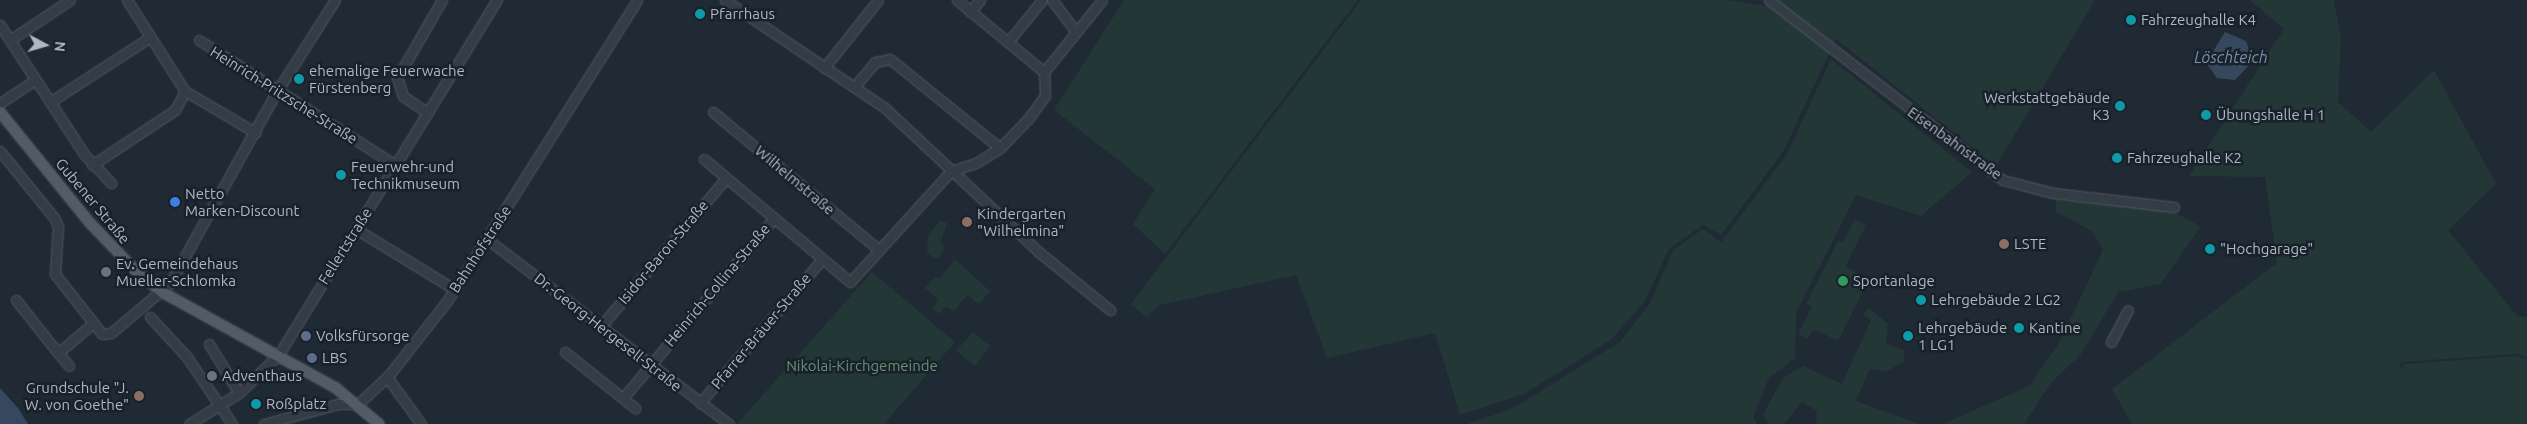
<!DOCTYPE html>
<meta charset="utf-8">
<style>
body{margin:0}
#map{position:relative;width:2527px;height:424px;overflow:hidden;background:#202a35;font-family:Ubuntu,sans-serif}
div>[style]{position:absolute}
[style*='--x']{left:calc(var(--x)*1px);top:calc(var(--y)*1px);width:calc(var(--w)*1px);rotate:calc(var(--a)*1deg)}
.green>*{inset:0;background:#233737}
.water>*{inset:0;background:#36485d}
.roads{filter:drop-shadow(0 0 1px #515a64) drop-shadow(0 0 1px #515a64)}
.minor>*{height:9px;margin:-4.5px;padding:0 4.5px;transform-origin:4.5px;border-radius:4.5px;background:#343c46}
.major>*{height:10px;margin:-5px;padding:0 5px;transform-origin:5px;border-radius:5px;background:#525b66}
.dots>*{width:14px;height:14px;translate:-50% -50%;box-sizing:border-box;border:2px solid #19212a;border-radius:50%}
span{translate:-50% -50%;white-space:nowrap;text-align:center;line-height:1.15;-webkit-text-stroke:5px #19212a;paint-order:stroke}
.poi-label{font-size:15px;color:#aeb7c3}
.left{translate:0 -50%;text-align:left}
.right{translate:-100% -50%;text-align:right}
.street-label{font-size:15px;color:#aeb7c3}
.park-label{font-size:15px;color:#67916f}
.water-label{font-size:16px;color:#778eaa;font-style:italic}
.north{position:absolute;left:20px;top:20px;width:50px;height:50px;-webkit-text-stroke:4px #19212a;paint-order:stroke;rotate:96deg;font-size:14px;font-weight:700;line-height:20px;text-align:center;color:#aeb7c3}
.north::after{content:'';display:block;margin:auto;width:18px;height:22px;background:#aeb7c3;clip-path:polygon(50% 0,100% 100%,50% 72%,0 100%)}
</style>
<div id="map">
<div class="green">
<i style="clip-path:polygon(1124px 0,1358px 0,1165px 254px,1133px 224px,1155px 189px,1054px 110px)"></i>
<i style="clip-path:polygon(1361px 0,1729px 0,1765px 6px,1768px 0,2095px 0,1996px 166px,1836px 39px,1784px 150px,1721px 235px,1703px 225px,1669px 249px,1645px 301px,1612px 339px,1524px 394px,1460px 415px,1435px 333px,1327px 358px,1296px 275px,1160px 305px,1146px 317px,1131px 304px)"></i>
<i style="clip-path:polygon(2250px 0,2334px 0,2341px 37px,2338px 102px,2371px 132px,2434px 70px,2496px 184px,2448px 230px,2517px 316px,2527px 317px,2527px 357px,2517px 354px,2401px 362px,2400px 370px,2404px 364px,2515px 356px,2527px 359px,2527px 424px,2132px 424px,2112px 389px,2277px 263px,2265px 177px,2189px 176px,2284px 29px)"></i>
<i style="clip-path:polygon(1831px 59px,1972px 172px,1921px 216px,1856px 195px,1796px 313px,1795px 358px,1769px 378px,1753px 417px,1757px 424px,1467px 424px,1512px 409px,1620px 342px,1650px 303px,1673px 250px,1703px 229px,1721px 242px,1787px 154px)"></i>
<i style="clip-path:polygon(2056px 200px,2171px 210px,2201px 227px,2160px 284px,2118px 292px,2081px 354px,2051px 383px,2024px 424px,1943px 424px,2029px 386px,2058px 345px,2103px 250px,2092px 231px,2056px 212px)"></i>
<i style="clip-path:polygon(1854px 220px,1866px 225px,1845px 267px,1869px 279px,1838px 341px,1813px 329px,1808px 339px,1798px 334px,1812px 307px,1806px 304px,1838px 241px,1843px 243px)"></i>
<i style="clip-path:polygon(940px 221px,947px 223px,941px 241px,945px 248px,940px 257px,934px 258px,927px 252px,928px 235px)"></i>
<i style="clip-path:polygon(955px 259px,990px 291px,979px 304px,967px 295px,954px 311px,946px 307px,939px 314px,933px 308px,938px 300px,925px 288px,935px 277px,940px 279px)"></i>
<i style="clip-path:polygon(872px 272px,955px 342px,884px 424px,737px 424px)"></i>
<i style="clip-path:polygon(1869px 308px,1888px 324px,1886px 344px,1904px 350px,1904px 361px,1888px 371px,1870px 369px,1856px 401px,1919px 424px,1816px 424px,1817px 411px,1802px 402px,1784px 424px,1769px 424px,1763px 415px,1783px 378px,1803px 366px,1842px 384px,1871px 320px,1862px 314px)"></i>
<i style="clip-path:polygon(973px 332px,990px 346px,975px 366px,956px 351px)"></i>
</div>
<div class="water">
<i style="clip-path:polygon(2225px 32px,2246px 41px,2250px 52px,2252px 62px,2235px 80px,2217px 78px,2206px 63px)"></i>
<i style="clip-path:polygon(0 388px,18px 408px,28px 424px,0 424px)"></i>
</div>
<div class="roads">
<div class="minor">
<i style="--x:127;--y:0;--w:108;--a:57.5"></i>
<i style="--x:185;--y:91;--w:82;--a:30.6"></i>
<i style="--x:725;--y:0;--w:193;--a:34"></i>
<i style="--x:885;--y:108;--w:211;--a:43.1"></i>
<i style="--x:1039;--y:252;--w:92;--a:39.2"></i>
<i style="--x:957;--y:0;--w:113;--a:39.6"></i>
<i style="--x:1052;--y:0;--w:40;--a:53"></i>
<i style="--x:1769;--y:0;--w:295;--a:37.6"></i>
<i style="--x:2003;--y:180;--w:52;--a:14.6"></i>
<i style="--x:2053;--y:193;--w:122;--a:6.6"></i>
<i style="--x:970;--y:12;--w:16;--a:-50"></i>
<i style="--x:0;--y:25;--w:154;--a:56.9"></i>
<i style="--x:84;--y:154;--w:40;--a:47"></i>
<i style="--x:10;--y:40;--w:72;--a:-33.7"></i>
<i style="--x:199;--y:40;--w:232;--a:32.5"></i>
<i style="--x:1008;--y:42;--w:54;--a:-51"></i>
<i style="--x:824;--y:68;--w:87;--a:-51.5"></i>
<i style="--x:1044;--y:72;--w:92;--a:-51.1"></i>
<i style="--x:855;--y:86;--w:31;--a:-50"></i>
<i style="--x:875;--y:62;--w:15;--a:-11"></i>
<i style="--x:890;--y:59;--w:141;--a:39"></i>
<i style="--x:50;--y:102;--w:119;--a:-33"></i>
<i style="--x:0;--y:103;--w:42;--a:-33.3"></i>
<i style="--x:713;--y:112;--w:213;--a:39.7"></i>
<i style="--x:428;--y:113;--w:30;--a:-146"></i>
<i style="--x:403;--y:96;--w:19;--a:-108"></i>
<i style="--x:397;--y:78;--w:90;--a:-60"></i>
<i style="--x:0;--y:151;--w:87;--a:51"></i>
<i style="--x:55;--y:219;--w:9;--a:69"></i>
<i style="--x:58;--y:227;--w:47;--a:93.7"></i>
<i style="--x:55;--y:274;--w:76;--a:51.9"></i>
<i style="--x:102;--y:334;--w:9;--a:-6"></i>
<i style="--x:111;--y:333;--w:77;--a:-40.3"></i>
<i style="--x:170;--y:283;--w:220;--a:-60.9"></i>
<i style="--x:277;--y:91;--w:108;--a:-57.5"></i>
<i style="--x:704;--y:159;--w:191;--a:40.1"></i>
<i style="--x:850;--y:282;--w:150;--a:-47.7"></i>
<i style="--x:951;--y:171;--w:26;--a:-18"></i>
<i style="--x:976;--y:163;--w:28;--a:-32"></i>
<i style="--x:1000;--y:148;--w:40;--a:-46"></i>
<i style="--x:1028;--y:119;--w:29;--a:-54"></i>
<i style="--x:1045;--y:96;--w:24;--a:-92"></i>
<i style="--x:92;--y:165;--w:100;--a:-33.5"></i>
<i style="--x:175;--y:110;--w:21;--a:-62"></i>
<i style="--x:356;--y:229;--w:115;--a:31.5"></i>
<i style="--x:487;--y:239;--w:305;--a:37.4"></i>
<i style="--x:16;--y:300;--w:68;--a:51.6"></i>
<i style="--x:150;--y:317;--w:54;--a:47.2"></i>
<i style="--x:187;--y:357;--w:81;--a:56.1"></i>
<i style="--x:601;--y:326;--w:194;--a:-49.8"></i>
<i style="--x:2111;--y:342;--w:36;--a:-62"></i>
<i style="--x:209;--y:344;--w:57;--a:58.5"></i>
<i style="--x:565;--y:352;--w:90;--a:38.7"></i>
<i style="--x:69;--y:366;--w:17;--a:-130"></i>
<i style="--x:58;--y:353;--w:46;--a:-40.6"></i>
<i style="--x:387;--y:377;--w:58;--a:54.1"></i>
<i style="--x:623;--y:398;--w:234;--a:-50"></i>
<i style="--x:700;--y:403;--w:189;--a:-49.7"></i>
<i style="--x:189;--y:424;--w:59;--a:-31.8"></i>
<i style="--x:239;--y:393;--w:56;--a:-44.3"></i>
<i style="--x:279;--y:354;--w:416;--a:-58.4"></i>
<i style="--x:264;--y:424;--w:77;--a:-15.1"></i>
<i style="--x:338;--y:404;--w:20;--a:0"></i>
<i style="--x:358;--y:404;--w:42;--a:-43.1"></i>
<i style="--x:389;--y:375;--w:94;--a:-51.9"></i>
<i style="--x:447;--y:301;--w:356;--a:-57.7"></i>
</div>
<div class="major">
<i style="--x:0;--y:112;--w:143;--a:51"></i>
<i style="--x:90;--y:223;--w:65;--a:46.2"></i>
<i style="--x:135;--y:270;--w:35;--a:39"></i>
<i style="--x:162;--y:292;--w:199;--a:28.9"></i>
<i style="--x:336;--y:388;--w:56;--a:39.9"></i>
</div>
</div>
<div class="dots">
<i style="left:700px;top:14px;background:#0f9aa8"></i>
<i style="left:2131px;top:20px;background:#0f9aa8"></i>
<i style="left:299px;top:79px;background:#0f9aa8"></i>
<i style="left:2120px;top:106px;background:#0f9aa8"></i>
<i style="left:2206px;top:115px;background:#0f9aa8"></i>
<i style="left:2117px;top:158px;background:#0f9aa8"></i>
<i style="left:341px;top:175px;background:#0f9aa8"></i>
<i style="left:175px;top:202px;background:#3f7fe0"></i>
<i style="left:967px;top:222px;background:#8d6e63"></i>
<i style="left:2004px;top:244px;background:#8d6e63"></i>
<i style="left:2210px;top:249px;background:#0f9aa8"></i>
<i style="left:106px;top:272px;background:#6b7280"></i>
<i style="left:1843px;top:281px;background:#2e9e5b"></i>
<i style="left:1921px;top:300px;background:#0f9aa8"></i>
<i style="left:2019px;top:328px;background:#0f9aa8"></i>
<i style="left:306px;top:336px;background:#5c6f8a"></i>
<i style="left:1908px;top:336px;background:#0f9aa8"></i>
<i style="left:312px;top:358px;background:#5c6f8a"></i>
<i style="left:212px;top:376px;background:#6b7280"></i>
<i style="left:139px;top:396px;background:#8d6e63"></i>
<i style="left:256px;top:404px;background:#0f9aa8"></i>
</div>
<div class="poi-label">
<span class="left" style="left:710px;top:14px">Pfarrhaus</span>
<span class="left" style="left:2141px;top:20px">Fahrzeughalle K4</span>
<span class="left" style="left:309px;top:79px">ehemalige Feuerwache<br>Fürstenberg</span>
<span class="right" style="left:2110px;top:106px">Werkstattgebäude<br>K3</span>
<span class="left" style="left:2216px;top:115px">Übungshalle H 1</span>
<span class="left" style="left:2127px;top:158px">Fahrzeughalle K2</span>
<span class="left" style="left:351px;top:175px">Feuerwehr-und<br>Technikmuseum</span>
<span class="left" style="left:185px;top:202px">Netto<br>Marken-Discount</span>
<span class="left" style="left:977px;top:222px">Kindergarten<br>"Wilhelmina"</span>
<span class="left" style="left:2014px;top:244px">LSTE</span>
<span class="left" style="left:2220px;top:249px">"Hochgarage"</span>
<span class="left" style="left:116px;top:272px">Ev. Gemeindehaus<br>Mueller-Schlomka</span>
<span class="left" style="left:1853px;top:281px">Sportanlage</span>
<span class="left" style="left:1931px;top:300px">Lehrgebäude 2 LG2</span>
<span class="left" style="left:1918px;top:336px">Lehrgebäude<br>1 LG1</span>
<span class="left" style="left:2029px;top:328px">Kantine</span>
<span class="left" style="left:316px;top:336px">Volksfürsorge</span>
<span class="left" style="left:322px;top:358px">LBS</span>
<span class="left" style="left:222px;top:376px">Adventhaus</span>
<span class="right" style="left:129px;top:396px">Grundschule "J.<br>W. von Goethe"</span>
<span class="left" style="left:266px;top:404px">Roßplatz</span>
</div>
<div class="street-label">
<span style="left:284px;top:95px;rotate:32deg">Heinrich-Pritzsche-Straße</span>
<span style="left:1955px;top:143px;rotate:36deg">Eisenbahnstraße</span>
<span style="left:795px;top:180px;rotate:40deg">Wilhelmstraße</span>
<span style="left:93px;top:201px;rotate:50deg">Gubener Straße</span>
<span style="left:345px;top:246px;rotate:-58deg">Fellertstraße</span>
<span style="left:480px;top:249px;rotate:-57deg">Bahnhofstraße</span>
<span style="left:663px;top:252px;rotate:-50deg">Isidor-Baron-Straße</span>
<span style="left:717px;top:285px;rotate:-50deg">Heinrich-Collina-Straße</span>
<span style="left:761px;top:331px;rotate:-50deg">Pfarrer-Bräuer-Straße</span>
<span style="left:608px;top:332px;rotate:38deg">Dr.-Georg-Hergesell-Straße</span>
</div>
<div class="park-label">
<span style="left:862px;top:366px">Nikolai-Kirchgemeinde</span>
</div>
<div class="water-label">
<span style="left:2231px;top:57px">Löschteich</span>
</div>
<div class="north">N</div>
</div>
